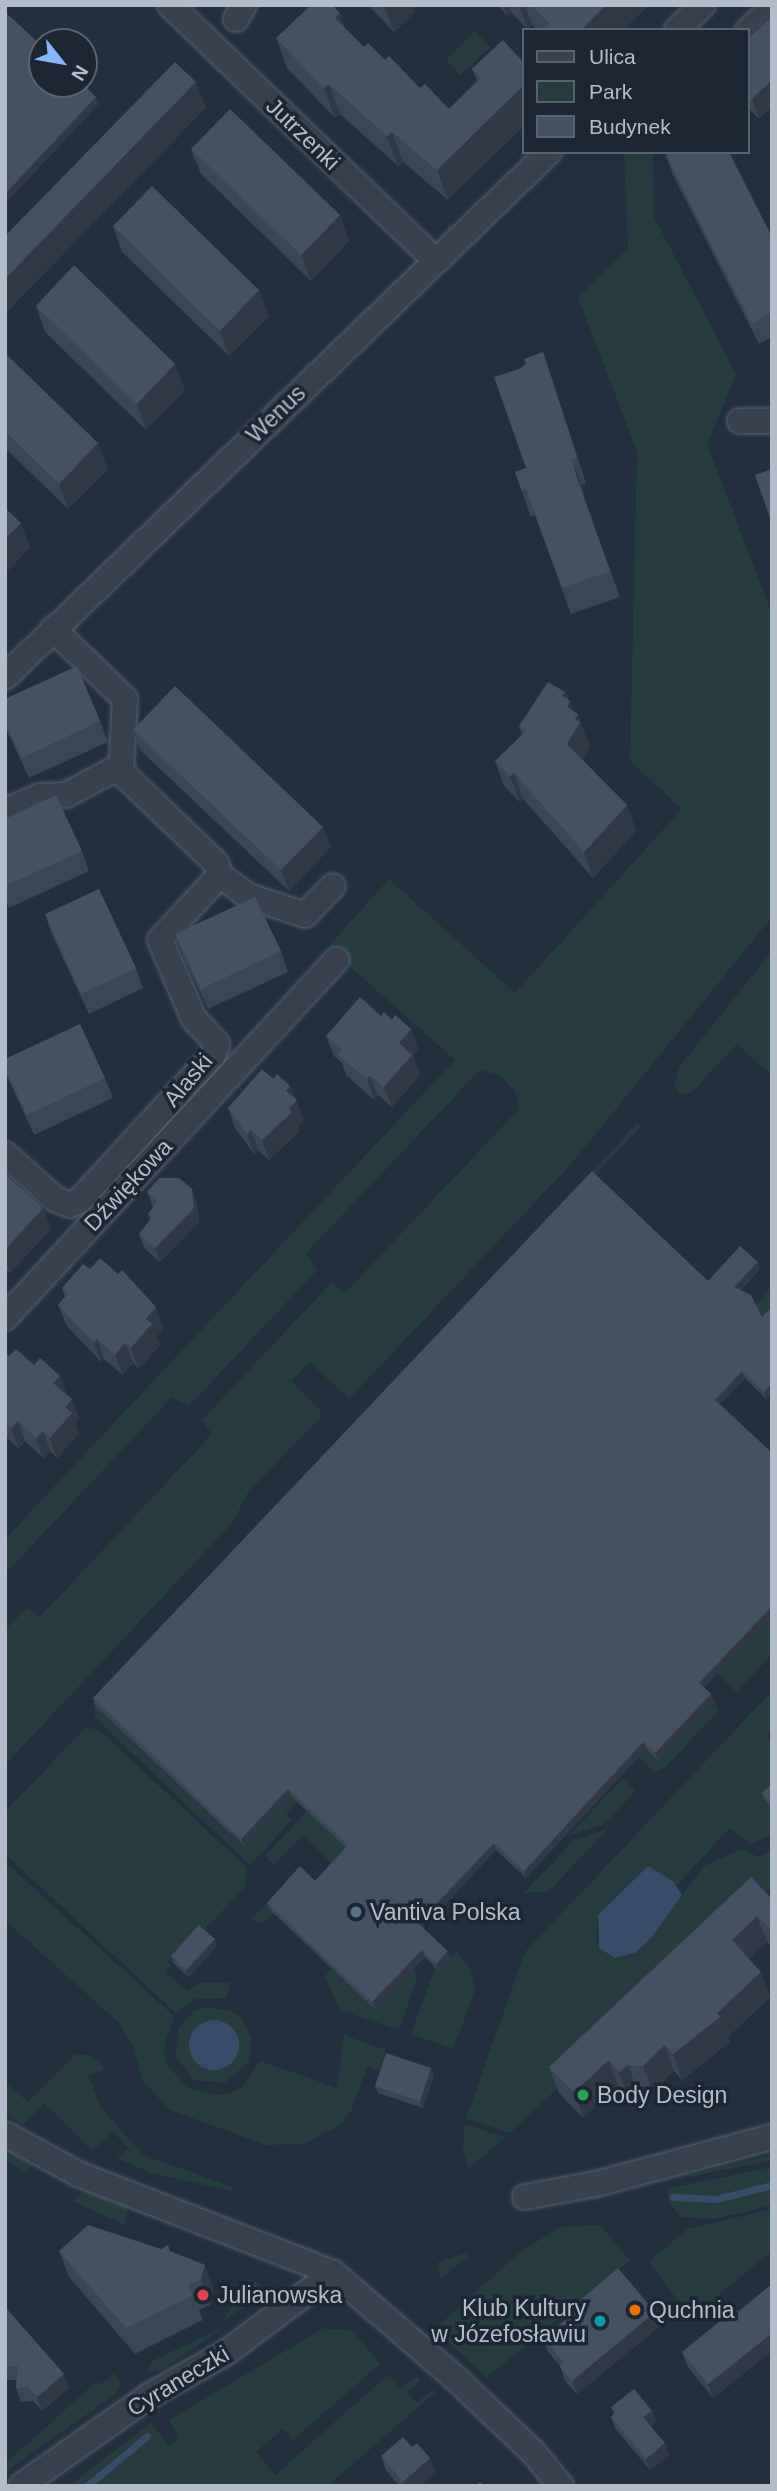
<!DOCTYPE html>
<meta charset="utf-8">
<style>
body{margin:0}
#map{position:relative;width:777px;height:2491px;overflow:hidden;background:#242f3e;font-family:Helvetica,sans-serif}
div>[style]{position:absolute}
[style*='--x']{left:calc(var(--x)*1px);top:calc(var(--y)*1px);width:calc(var(--w)*1px);rotate:calc(var(--a)*1deg)}
.green>*{inset:0;background:#263c3f}
.water>*{inset:0;background:#394c67}
.round{border-radius:50%}
.stream>*{height:7px;margin:-3.5px;padding:0 3.5px;transform-origin:3.5px;border-radius:3.5px;background:#394c67}
.roads{filter:drop-shadow(0 0 2px #565f6c) drop-shadow(0 0 2px #565f6c)}
.minor>*{height:24px;margin:-12px;padding:0 12px;transform-origin:12px;border-radius:12px;background:#38414e}
.wall>*{inset:0;background:#3b4654}
.shaded-wall>*{inset:0;background:#303945}
.building>*{inset:0;background:#455162}
.dots>*{width:19px;height:19px;translate:-50% -50%;box-sizing:border-box;border:4px solid #1d2633;border-radius:50%}
span{translate:-50% -50%;white-space:nowrap;text-align:center;line-height:1.15;-webkit-text-stroke:7px #1d2633;paint-order:stroke}
.street-label{font-size:23px;color:#b4bcc9}
.poi-label{font-size:23px;color:#b4bcc9}
.left{translate:0 -50%;text-align:left}
.right{translate:-100% -50%;text-align:right}
.frame{position:absolute;inset:0;border:7px solid #b4bcc9;pointer-events:none}
.legend{position:absolute;left:522px;top:28px;width:228px;height:126px;box-sizing:border-box;background:#1d2633;border:2px solid #59626f;margin:0;padding:9px 12px;list-style:none;font-size:21px;color:#b4bcc9}
.legend li{display:flex;align-items:center;gap:14px;height:35px}
.legend b{width:35px;border:2px solid #59626f}
.north{position:absolute;left:28px;top:28px;width:70px;height:70px;box-sizing:border-box;background:#1d2633;border:2px solid #59626f;border-radius:50%;rotate:121deg;font-size:19px;font-weight:700;line-height:28px;text-align:center;color:#b4bcc9}
.north::after{content:'';display:block;margin:auto;width:24px;height:32px;background:#8ab4f8;clip-path:polygon(50% 0,100% 100%,50% 72%,0 100%)}
</style>
<div id="map">
<div class="green">
<i style="clip-path:polygon(475px 31px,490px 47px,460px 75px,446px 60px)"></i>
<i style="clip-path:polygon(624px 152px,653px 152px,654px 217px,736px 374px,707px 444px,772px 614px,772px 917px,572px 1163px,349px 1399px,310px 1362px,291px 1381px,320px 1409px,321px 1417px,248px 1492px,233px 1522px,5px 1765px,5px 1630px,27px 1608px,40px 1617px,212px 1434px,202px 1420px,331px 1283px,345px 1293px,520px 1108px,514px 1089px,499px 1075px,480px 1070px,306px 1253px,317px 1270px,189px 1406px,172px 1397px,5px 1574px,5px 1539px,455px 1060px,328px 947px,389px 879px,515px 993px,682px 809px,630px 761px,637px 452px,578px 297px,628px 248px)"></i>
<i style="clip-path:polygon(772px 951px,772px 1076px,737px 1044px,692px 1092px,681px 1095px,674px 1084px,680px 1066px)"></i>
<i style="clip-path:polygon(637px 1123px,641px 1127px,594px 1177px,590px 1174px)"></i>
<i style="clip-path:polygon(772px 1286px,772px 1316px,768px 1320px,754px 1307px)"></i>
<i style="clip-path:polygon(772px 1615px,772px 1654px,737px 1692px,717px 1674px)"></i>
<i style="clip-path:polygon(772px 1691px,772px 1726px,767px 1736px,772px 1746px,772px 1793px,764px 1800px,772px 1808px,772px 1834px,751px 1844px,730px 1828px,677px 1885px,648px 1866px,598px 1915px,596px 1940px,604px 1952px,682px 1895px,704px 1866px,741px 1849px,759px 1857px,772px 1849px,772px 1886px,510px 2133px,466px 2119px,525px 1952px)"></i>
<i style="clip-path:polygon(714px 1701px,718px 1711px,665px 1768px,655px 1772px,638px 1757px,646px 1749px,657px 1760px)"></i>
<i style="clip-path:polygon(95px 1706px,243px 1846px,291px 1796px,297px 1802px,286px 1814px,292px 1820px,250px 1865px,95px 1718px)"></i>
<i style="clip-path:polygon(85px 1728px,98px 1729px,247px 1868px,244px 1888px,205px 1929px,201px 1926px,168px 1962px,171px 1965px,166px 1972px,187px 1991px,201px 1982px,230px 1983px,226px 1998px,195px 1999px,176px 2013px,5px 1854px,5px 1812px)"></i>
<i style="clip-path:polygon(623px 1778px,635px 1791px,605px 1824px,568px 1836px)"></i>
<i style="clip-path:polygon(307px 1811px,353px 1854px,336px 1868px,303px 1835px,274px 1865px,265px 1856px)"></i>
<i style="clip-path:polygon(608px 1829px,548px 1892px,524px 1893px,574px 1840px)"></i>
<i style="clip-path:polygon(5px 1862px,174px 2016px,163px 2050px,168px 2066px,188px 2088px,215px 2095px,229px 2093px,243px 2087px,260px 2061px,337px 2088px,344px 2035px,386px 2050px,379px 2071px,367px 2067px,352px 2109px,340px 2125px,303px 2144px,266px 2145px,170px 2110px,142px 2080px,134px 2049px,119px 2023px,5px 1920px)"></i>
<i style="clip-path:polygon(277px 1892px,282px 1897px,274px 1913px,262px 1924px,251px 1920px)"></i>
<i style="clip-path:polygon(456px 1952px,470px 1968px,475px 1990px,453px 2049px,411px 2034px,435px 1968px,439px 1971px)"></i>
<i style="clip-path:polygon(413px 1965px,417px 1978px,399px 2030px,340px 2010px,325px 1976px,332px 1968px)"></i>
<i style="clip-path:polygon(205px 2007px,229px 2010px,240px 2016px,251px 2037px,249px 2061px,225px 2083px,194px 2080px,175px 2056px,179px 2027px,194px 2011px)"></i>
<i style="clip-path:polygon(75px 2055px,89px 2055px,101px 2063px,104px 2070px,88px 2075px,100px 2106px,143px 2155px,233px 2187px,231px 2191px,151px 2173px,117px 2158px,129px 2148px,113px 2132px,92px 2151px,45px 2103px,22px 2125px,5px 2113px,5px 2082px,28px 2102px)"></i>
<i style="clip-path:polygon(465px 2124px,505px 2137px,469px 2169px,463px 2150px)"></i>
<i style="clip-path:polygon(5px 2149px,32px 2165px,26px 2174px,5px 2159px)"></i>
<i style="clip-path:polygon(772px 2155px,772px 2160px,689px 2177px,689px 2175px)"></i>
<i style="clip-path:polygon(772px 2167px,772px 2205px,715px 2219px,681px 2217px,670px 2204px,667px 2189px)"></i>
<i style="clip-path:polygon(84px 2190px,128px 2206px,125px 2225px,73px 2201px)"></i>
<i style="clip-path:polygon(772px 2209px,772px 2251px,691px 2318px,649px 2262px,687px 2229px)"></i>
<i style="clip-path:polygon(600px 2225px,630px 2260px,486px 2378px,435px 2329px,519px 2253px,560px 2227px)"></i>
<i style="clip-path:polygon(466px 2253px,468px 2257px,441px 2278px,437px 2263px)"></i>
<i style="clip-path:polygon(247px 2278px,261px 2285px,264px 2294px,223px 2321px)"></i>
<i style="clip-path:polygon(226px 2326px,162px 2370px,148px 2372px,152px 2361px)"></i>
<i style="clip-path:polygon(324px 2328px,353px 2331px,380px 2364px,293px 2440px,283px 2429px,256px 2452px,275px 2475px,389px 2374px,401px 2389px,416px 2376px,421px 2380px,407px 2392px,417px 2403px,432px 2390px,435px 2393px,332px 2482px,335px 2486px,69px 2486px,151px 2423px,169px 2446px,179px 2438px,169px 2420px)"></i>
<i style="clip-path:polygon(115px 2373px,121px 2382px,116px 2394px,5px 2472px,5px 2464px,96px 2382px,100px 2385px)"></i>
</div>
<div class="water">
<i style="clip-path:polygon(648px 1866px,674px 1882px,682px 1895px,651px 1938px,635px 1953px,615px 1958px,599px 1948px,598px 1915px)"></i>
<i class="round" style="left:189px;top:2020px;width:50px;height:50px"></i>
</div>
<div class="stream">
<i style="--x:673;--y:2197;--w:43;--a:2.7"></i>
<i style="--x:716;--y:2199;--w:58;--a:-14"></i>
<i style="--x:87;--y:2486;--w:78;--a:-39.8"></i>
</div>
<div class="roads">
<div class="minor">
<i style="--x:170;--y:5;--w:369;--a:43.9"></i>
<i style="--x:236;--y:19;--w:16;--a:-60"></i>
<i style="--x:677;--y:30;--w:36;--a:-44"></i>
<i style="--x:747;--y:32;--w:35;--a:-44"></i>
<i style="--x:740;--y:421;--w:32;--a:0"></i>
<i style="--x:53;--y:629;--w:100;--a:44.2"></i>
<i style="--x:125;--y:699;--w:73;--a:93.1"></i>
<i style="--x:5;--y:677;--w:756;--a:-43.98"></i>
<i style="--x:5;--y:811;--w:38;--a:-23"></i>
<i style="--x:40;--y:796;--w:26;--a:-2"></i>
<i style="--x:66;--y:795;--w:51;--a:-28.1"></i>
<i style="--x:111;--y:771;--w:10;--a:6"></i>
<i style="--x:121;--y:772;--w:132;--a:43.8"></i>
<i style="--x:216;--y:863;--w:13;--a:72"></i>
<i style="--x:220;--y:875;--w:88;--a:132.7"></i>
<i style="--x:160;--y:940;--w:86;--a:66.7"></i>
<i style="--x:194;--y:1019;--w:34;--a:47"></i>
<i style="--x:217;--y:1044;--w:12;--a:110"></i>
<i style="--x:213;--y:1055;--w:198;--a:132.5"></i>
<i style="--x:79;--y:1201;--w:10;--a:156"></i>
<i style="--x:70;--y:1205;--w:16;--a:-158"></i>
<i style="--x:55;--y:1199;--w:67;--a:-138"></i>
<i style="--x:220;--y:875;--w:35;--a:37"></i>
<i style="--x:248;--y:896;--w:60;--a:18.4"></i>
<i style="--x:305;--y:915;--w:40;--a:-46"></i>
<i style="--x:5;--y:1318;--w:488;--a:-47.2"></i>
<i style="--x:5;--y:2134;--w:83;--a:28.7"></i>
<i style="--x:78;--y:2174;--w:274;--a:21.2"></i>
<i style="--x:333;--y:2273;--w:160;--a:40.7"></i>
<i style="--x:454;--y:2377;--w:110;--a:43.5"></i>
<i style="--x:534;--y:2453;--w:43;--a:50.7"></i>
<i style="--x:525;--y:2197;--w:72;--a:-10.4"></i>
<i style="--x:596;--y:2184;--w:182;--a:-15"></i>
<i style="--x:21;--y:2486;--w:156;--a:-35.1"></i>
<i style="--x:149;--y:2396;--w:90;--a:-29.4"></i>
<i style="--x:227;--y:2352;--w:132;--a:-36.7"></i>
</div>
</div>
<div class="wall">
<i style="clip-path:polygon(368px 5px,413px 5px,415px 12px,394px 32px)"></i>
<i style="clip-path:polygon(497px 5px,649px 5px,623px 30px,537px 30px,532px 25px,528px 30px,511px 12px,507px 16px)"></i>
<i style="clip-path:polygon(345px 28px,364px 47px,385px 60px,420px 88px,449px 109px,477px 81px,472px 69px,503px 40px,448px 200px,403px 162px,398px 166px,340px 114px,335px 118px,287px 68px,276px 38px)"></i>
<i style="clip-path:polygon(747px 40px,759px 119px,747px 107px)"></i>
<i style="clip-path:polygon(191px 149px,340px 215px,349px 241px,311px 281px,201px 174px)"></i>
<i style="clip-path:polygon(666px 155px,772px 237px,772px 337px,759px 344px,673px 175px)"></i>
<i style="clip-path:polygon(113px 226px,259px 290px,269px 316px,229px 356px,122px 252px)"></i>
<i style="clip-path:polygon(36px 306px,185px 390px,146px 430px,45px 332px)"></i>
<i style="clip-path:polygon(543px 352px,586px 483px,582px 485px,584px 498px,620px 597px,571px 614px,535px 515px,531px 517px,515px 472px,526px 468px,519px 369px)"></i>
<i style="clip-path:polygon(5px 353px,108px 469px,68px 509px,5px 448px)"></i>
<i style="clip-path:polygon(565px 692px,587px 739px,590px 747px,582px 760px,627px 805px,636px 831px,593px 878px,523px 799px,520px 802px,504px 786px,495px 761px,522px 735px,519px 726px)"></i>
<i style="clip-path:polygon(5px 699px,100px 721px,108px 742px,29px 778px,5px 727px)"></i>
<i style="clip-path:polygon(133px 730px,323px 827px,331px 847px,289px 891px,140px 750px)"></i>
<i style="clip-path:polygon(5px 819px,82px 851px,89px 871px,9px 908px,5px 899px)"></i>
<i style="clip-path:polygon(45px 914px,136px 968px,143px 988px,89px 1014px,52px 935px)"></i>
<i style="clip-path:polygon(175px 934px,281px 951px,288px 972px,208px 1009px,182px 954px)"></i>
<i style="clip-path:polygon(381px 1016px,411px 1029px,418px 1049px,413px 1055px,420px 1075px,392px 1107px,378px 1095px,374px 1100px,346px 1075px,342px 1063px,334px 1056px,326px 1036px)"></i>
<i style="clip-path:polygon(5px 1059px,105px 1078px,113px 1098px,34px 1135px,9px 1081px,5px 1072px)"></i>
<i style="clip-path:polygon(273px 1079px,290px 1086px,304px 1120px,298px 1128px,299px 1132px,269px 1160px,258px 1150px,254px 1154px,235px 1128px,228px 1108px)"></i>
<i style="clip-path:polygon(5px 1174px,43px 1208px,51px 1229px,10px 1273px,5px 1269px)"></i>
<i style="clip-path:polygon(192px 1189px,197px 1203px,199px 1222px,160px 1262px,144px 1248px,139px 1234px,150px 1220px,148px 1214px,153px 1207px,147px 1192px)"></i>
<i style="clip-path:polygon(760px 1269px,741px 1290px,762px 1317px,772px 1307px,772px 1393px,766px 1399px,745px 1378px,720px 1404px,772px 1453px,772px 1616px,704px 1688px,711px 1694px,714px 1701px,658px 1761px,646px 1749px,526px 1878px,496px 1850px,423px 1928px,451px 1958px,438px 1971px,425px 1957px,375px 2009px,270px 1910px,267px 1903px,315px 1881px,346px 1848px,291px 1796px,244px 1846px,95px 1706px,93px 1698px,708px 1281px)"></i>
<i style="clip-path:polygon(62px 1288px,164px 1328px,157px 1336px,160px 1345px,139px 1369px,133px 1363px,123px 1375px,104px 1359px,101px 1362px,66px 1325px,58px 1305px,65px 1297px)"></i>
<i style="clip-path:polygon(5px 1352px,9px 1356px,60px 1376px,66px 1394px,72px 1399px,79px 1419px,75px 1423px,79px 1434px,57px 1458px,50px 1451px,43px 1458px,25px 1441px,19px 1449px,5px 1436px)"></i>
<i style="clip-path:polygon(772px 1784px,772px 1808px,764px 1800px,762px 1793px)"></i>
<i style="clip-path:polygon(772px 1899px,772px 1947px,767px 1942px,749px 1959px,770px 1997px,728px 2037px,730px 2042px,682px 2080px,674px 2071px,653px 2091px,637px 2090px,628px 2098px,618px 2086px,583px 2118px,559px 2093px,549px 2067px)"></i>
<i style="clip-path:polygon(217px 1946px,189px 1977px,173px 1963px,171px 1956px)"></i>
<i style="clip-path:polygon(431px 2068px,434px 2075px,423px 2108px,378px 2093px,375px 2086px)"></i>
<i style="clip-path:polygon(161px 2249px,170px 2251px,214px 2291px,210px 2305px,199px 2310px,203px 2320px,135px 2354px,69px 2277px,59px 2251px)"></i>
<i style="clip-path:polygon(772px 2284px,772px 2351px,713px 2398px,687px 2366px,682px 2352px,738px 2312px)"></i>
<i style="clip-path:polygon(578px 2302px,655px 2312px,660px 2326px,577px 2394px,565px 2381px,560px 2366px,548px 2352px,543px 2338px,580px 2308px)"></i>
<i style="clip-path:polygon(5px 2307px,64px 2374px,69px 2388px,42px 2411px,33px 2401px,21px 2402px,16px 2388px,17px 2380px,8px 2380px,5px 2378px)"></i>
<i style="clip-path:polygon(611px 2407px,652px 2411px,656px 2422px,651px 2426px,669px 2455px,650px 2470px,615px 2428px,611px 2417px,614px 2414px)"></i>
<i style="clip-path:polygon(412px 2447px,430px 2458px,435px 2472px,420px 2486px,399px 2486px,386px 2470px,381px 2456px)"></i>
</div>
<div class="shaded-wall">
<i style="clip-path:polygon(384px 5px,413px 5px,415px 12px,394px 32px)"></i>
<i style="clip-path:polygon(503px 5px,508px 5px,511px 12px,507px 16px)"></i>
<i style="clip-path:polygon(519px 5px,525px 5px,532px 25px,528px 30px)"></i>
<i style="clip-path:polygon(606px 5px,649px 5px,623px 30px,581px 30px)"></i>
<i style="clip-path:polygon(340px 13px,351px 44px,335px 18px)"></i>
<i style="clip-path:polygon(772px 80px,772px 107px,759px 119px,752px 99px)"></i>
<i style="clip-path:polygon(196px 82px,206px 108px,5px 314px,5px 279px)"></i>
<i style="clip-path:polygon(329px 84px,340px 114px,335px 118px,324px 88px)"></i>
<i style="clip-path:polygon(523px 86px,523px 127px,448px 200px,437px 170px)"></i>
<i style="clip-path:polygon(96px 97px,99px 104px,5px 204px,5px 194px)"></i>
<i style="clip-path:polygon(392px 132px,403px 162px,398px 166px,387px 136px)"></i>
<i style="clip-path:polygon(340px 215px,349px 241px,311px 281px,301px 255px)"></i>
<i style="clip-path:polygon(259px 290px,269px 316px,229px 356px,220px 331px)"></i>
<i style="clip-path:polygon(543px 352px,552px 378px,586px 483px,577px 457px)"></i>
<i style="clip-path:polygon(175px 364px,185px 390px,146px 430px,137px 404px)"></i>
<i style="clip-path:polygon(98px 443px,108px 469px,68px 509px,59px 484px)"></i>
<i style="clip-path:polygon(572px 459px,582px 485px,584px 498px,620px 597px,575px 472px)"></i>
<i style="clip-path:polygon(21px 523px,30px 548px,5px 574px,5px 539px)"></i>
<i style="clip-path:polygon(565px 692px,569px 704px,570px 701px,576px 717px,578px 714px,590px 747px,576px 770px,567px 744px,562px 696px)"></i>
<i style="clip-path:polygon(514px 773px,523px 799px,520px 802px,510px 776px)"></i>
<i style="clip-path:polygon(627px 805px,636px 831px,593px 878px,584px 852px)"></i>
<i style="clip-path:polygon(323px 827px,331px 847px,289px 891px,281px 870px)"></i>
<i style="clip-path:polygon(411px 1029px,418px 1049px,413px 1055px,420px 1075px,392px 1107px,384px 1087px,399px 1043px)"></i>
<i style="clip-path:polygon(370px 1075px,378px 1095px,374px 1100px,367px 1079px)"></i>
<i style="clip-path:polygon(290px 1086px,304px 1120px,298px 1128px,299px 1132px,269px 1160px,262px 1140px,289px 1109px,286px 1091px)"></i>
<i style="clip-path:polygon(251px 1130px,258px 1150px,254px 1154px,247px 1134px)"></i>
<i style="clip-path:polygon(192px 1189px,197px 1203px,199px 1222px,160px 1262px,155px 1248px)"></i>
<i style="clip-path:polygon(43px 1208px,51px 1229px,10px 1273px,5px 1260px,5px 1250px)"></i>
<i style="clip-path:polygon(758px 1262px,760px 1269px,737px 1294px,734px 1287px)"></i>
<i style="clip-path:polygon(156px 1307px,164px 1328px,157px 1336px,160px 1345px,139px 1369px,131px 1348px,146px 1319px)"></i>
<i style="clip-path:polygon(97px 1339px,104px 1359px,101px 1362px,94px 1342px)"></i>
<i style="clip-path:polygon(125px 1343px,133px 1363px,123px 1375px,115px 1355px)"></i>
<i style="clip-path:polygon(742px 1371px,745px 1378px,718px 1407px,715px 1400px)"></i>
<i style="clip-path:polygon(60px 1376px,67px 1396px,53px 1383px)"></i>
<i style="clip-path:polygon(772px 1383px,772px 1393px,766px 1399px,764px 1392px)"></i>
<i style="clip-path:polygon(72px 1399px,79px 1419px,75px 1423px,79px 1434px,57px 1458px,50px 1438px,65px 1407px)"></i>
<i style="clip-path:polygon(18px 1421px,25px 1441px,19px 1449px,11px 1428px)"></i>
<i style="clip-path:polygon(43px 1431px,50px 1451px,43px 1458px,36px 1438px)"></i>
<i style="clip-path:polygon(772px 1606px,772px 1616px,702px 1690px,699px 1683px)"></i>
<i style="clip-path:polygon(711px 1694px,714px 1701px,658px 1761px,655px 1753px)"></i>
<i style="clip-path:polygon(643px 1742px,646px 1749px,526px 1878px,524px 1871px)"></i>
<i style="clip-path:polygon(288px 1789px,291px 1796px,244px 1846px,241px 1839px)"></i>
<i style="clip-path:polygon(494px 1843px,496px 1850px,421px 1930px,418px 1923px)"></i>
<i style="clip-path:polygon(757px 1916px,767px 1942px,741px 1966px,732px 1940px)"></i>
<i style="clip-path:polygon(215px 1939px,217px 1946px,189px 1977px,186px 1970px)"></i>
<i style="clip-path:polygon(422px 1950px,425px 1957px,375px 2009px,372px 2002px)"></i>
<i style="clip-path:polygon(448px 1951px,451px 1958px,438px 1971px,436px 1964px)"></i>
<i style="clip-path:polygon(761px 1972px,770px 1997px,728px 2037px,730px 2042px,682px 2080px,673px 2054px)"></i>
<i style="clip-path:polygon(665px 2045px,674px 2071px,653px 2091px,643px 2066px)"></i>
<i style="clip-path:polygon(609px 2060px,618px 2086px,583px 2118px,574px 2092px)"></i>
<i style="clip-path:polygon(628px 2065px,637px 2090px,628px 2098px,619px 2072px)"></i>
<i style="clip-path:polygon(431px 2068px,434px 2075px,423px 2108px,420px 2101px)"></i>
<i style="clip-path:polygon(205px 2265px,214px 2291px,210px 2305px,201px 2279px)"></i>
<i style="clip-path:polygon(655px 2312px,660px 2326px,577px 2394px,572px 2381px)"></i>
<i style="clip-path:polygon(772px 2333px,772px 2351px,713px 2398px,708px 2384px)"></i>
<i style="clip-path:polygon(64px 2374px,69px 2388px,42px 2411px,37px 2397px)"></i>
<i style="clip-path:polygon(652px 2411px,656px 2422px,648px 2429px,643px 2417px)"></i>
<i style="clip-path:polygon(665px 2443px,669px 2455px,650px 2470px,646px 2459px)"></i>
<i style="clip-path:polygon(430px 2458px,435px 2472px,420px 2486px,405px 2486px,403px 2482px)"></i>
</div>
<div class="building">
<i style="clip-path:polygon(311px 5px,332px 5px,340px 13px,335px 18px,364px 47px,368px 43px,385px 60px,389px 56px,420px 88px,425px 84px,449px 109px,481px 78px,472px 69px,503px 40px,522px 61px,523px 60px,523px 86px,437px 170px,392px 132px,387px 136px,329px 84px,324px 88px,276px 38px)"></i>
<i style="clip-path:polygon(531px 5px,606px 5px,581px 30px,545px 30px,545px 29px,550px 24px)"></i>
<i style="clip-path:polygon(5px 12px,42px 46px,42px 84px,83px 84px,96px 97px,5px 194px)"></i>
<i style="clip-path:polygon(770px 19px,772px 21px,772px 80px,752px 99px,747px 95px,747px 40px)"></i>
<i style="clip-path:polygon(175px 62px,196px 82px,5px 279px,5px 236px)"></i>
<i style="clip-path:polygon(230px 109px,340px 215px,301px 255px,191px 149px)"></i>
<i style="clip-path:polygon(672px 152px,729px 152px,772px 237px,772px 312px,752px 324px,666px 155px)"></i>
<i style="clip-path:polygon(152px 186px,259px 290px,220px 331px,113px 226px)"></i>
<i style="clip-path:polygon(74px 265px,175px 364px,137px 404px,36px 306px)"></i>
<i style="clip-path:polygon(543px 352px,577px 457px,572px 459px,575px 472px,610px 571px,562px 588px,526px 489px,522px 491px,515px 472px,526px 468px,494px 377px,519px 369px,526px 364px,524px 359px)"></i>
<i style="clip-path:polygon(5px 353px,98px 443px,59px 484px,5px 431px)"></i>
<i style="clip-path:polygon(772px 469px,772px 524px,755px 475px)"></i>
<i style="clip-path:polygon(5px 508px,21px 523px,5px 539px)"></i>
<i style="clip-path:polygon(77px 666px,100px 721px,22px 758px,5px 722px,5px 699px)"></i>
<i style="clip-path:polygon(548px 682px,565px 692px,562px 696px,570px 701px,567px 707px,578px 714px,575px 719px,580px 722px,567px 744px,627px 805px,584px 852px,514px 773px,510px 776px,495px 761px,526px 731px,519px 726px)"></i>
<i style="clip-path:polygon(175px 686px,323px 827px,281px 870px,133px 730px)"></i>
<i style="clip-path:polygon(56px 795px,82px 851px,5px 886px,5px 819px)"></i>
<i style="clip-path:polygon(99px 889px,136px 968px,81px 994px,45px 914px)"></i>
<i style="clip-path:polygon(255px 897px,281px 951px,201px 989px,175px 934px)"></i>
<i style="clip-path:polygon(360px 997px,381px 1016px,384px 1012px,392px 1020px,395px 1015px,411px 1029px,399px 1043px,412px 1055px,384px 1087px,370px 1075px,367px 1079px,338px 1055px,342px 1050px,326px 1036px)"></i>
<i style="clip-path:polygon(80px 1024px,105px 1078px,27px 1115px,5px 1069px,5px 1059px)"></i>
<i style="clip-path:polygon(262px 1069px,273px 1079px,277px 1074px,290px 1086px,286px 1091px,297px 1100px,289px 1109px,292px 1112px,262px 1140px,251px 1130px,247px 1134px,228px 1108px)"></i>
<i style="clip-path:polygon(592px 1171px,708px 1281px,740px 1246px,758px 1262px,734px 1287px,751px 1295px,762px 1317px,772px 1307px,772px 1383px,764px 1392px,742px 1371px,715px 1400px,772px 1453px,772px 1606px,699px 1683px,711px 1694px,655px 1753px,643px 1742px,524px 1871px,494px 1843px,418px 1923px,448px 1951px,436px 1964px,422px 1950px,372px 2002px,267px 1903px,300px 1866px,315px 1881px,348px 1845px,288px 1789px,241px 1839px,93px 1698px)"></i>
<i style="clip-path:polygon(5px 1174px,43px 1208px,5px 1250px)"></i>
<i style="clip-path:polygon(159px 1178px,179px 1178px,192px 1189px,194px 1208px,155px 1248px,139px 1234px,152px 1217px,148px 1214px,158px 1201px,147px 1192px)"></i>
<i style="clip-path:polygon(100px 1258px,118px 1274px,122px 1270px,156px 1307px,146px 1319px,152px 1324px,131px 1348px,125px 1343px,115px 1355px,97px 1339px,94px 1342px,58px 1305px,68px 1293px,62px 1288px,83px 1264px,90px 1269px)"></i>
<i style="clip-path:polygon(16px 1349px,34px 1365px,40px 1358px,60px 1376px,53px 1383px,72px 1399px,65px 1407px,72px 1413px,50px 1438px,43px 1431px,36px 1438px,18px 1421px,11px 1428px,5px 1423px,5px 1352px,9px 1356px)"></i>
<i style="clip-path:polygon(772px 1784px,772px 1804px,762px 1793px)"></i>
<i style="clip-path:polygon(751px 1877px,772px 1899px,772px 1931px,757px 1916px,732px 1940px,761px 1972px,717px 2013px,720px 2017px,673px 2054px,665px 2045px,643px 2066px,628px 2065px,619px 2072px,609px 2060px,574px 2092px,549px 2067px)"></i>
<i style="clip-path:polygon(199px 1925px,215px 1939px,186px 1970px,171px 1956px)"></i>
<i style="clip-path:polygon(386px 2053px,431px 2068px,420px 2101px,375px 2086px)"></i>
<i style="clip-path:polygon(88px 2225px,161px 2249px,168px 2245px,170px 2251px,205px 2265px,201px 2279px,188px 2285px,193px 2295px,126px 2328px,59px 2251px)"></i>
<i style="clip-path:polygon(618px 2268px,655px 2312px,572px 2381px,560px 2367px,564px 2363px,543px 2338px,581px 2307px,578px 2302px)"></i>
<i style="clip-path:polygon(772px 2284px,772px 2333px,708px 2384px,682px 2352px,735px 2309px,738px 2312px)"></i>
<i style="clip-path:polygon(5px 2307px,64px 2374px,37px 2397px,28px 2387px,16px 2388px,18px 2366px,5px 2366px)"></i>
<i style="clip-path:polygon(634px 2389px,652px 2411px,643px 2417px,665px 2443px,646px 2459px,611px 2417px,615px 2412px,611px 2407px)"></i>
<i style="clip-path:polygon(403px 2437px,412px 2447px,417px 2443px,430px 2458px,403px 2482px,381px 2456px)"></i>
<i style="clip-path:polygon(480px 2482px,484px 2486px,476px 2486px)"></i>
</div>
<div class="dots">
<i style="left:356px;top:1912px;background:#5c6f8a"></i>
<i style="left:583px;top:2095px;background:#2e9e5b"></i>
<i style="left:203px;top:2295px;background:#e0444e"></i>
<i style="left:635px;top:2310px;background:#e8710a"></i>
<i style="left:600px;top:2321px;background:#0f9aa8"></i>
</div>
<div class="street-label">
<span style="left:303px;top:134px;rotate:44deg">Jutrzenki</span>
<span style="left:276px;top:414px;rotate:-44deg">Wenus</span>
<span style="left:188px;top:1080px;rotate:-50deg">Alaski</span>
<span style="left:128px;top:1185px;rotate:-47deg">Dźwiękowa</span>
<span style="left:178px;top:2381px;rotate:-31deg">Cyraneczki</span>
</div>
<div class="poi-label">
<span class="left" style="left:370px;top:1912px">Vantiva Polska</span>
<span class="left" style="left:597px;top:2095px">Body Design</span>
<span class="left" style="left:217px;top:2295px">Julianowska</span>
<span class="right" style="left:586px;top:2321px">Klub Kultury<br>w Józefosławiu</span>
<span class="left" style="left:649px;top:2310px">Quchnia</span>
</div>
<div class="frame"></div>
<ul class="legend">
<li><b style="height:9px;background:#38414e"></b>Ulica</li>
<li><b style="height:19px;background:#263c3f"></b>Park</li>
<li><b style="height:19px;background:#455162"></b>Budynek</li>
</ul>
<div class="north">N</div>
</div>
